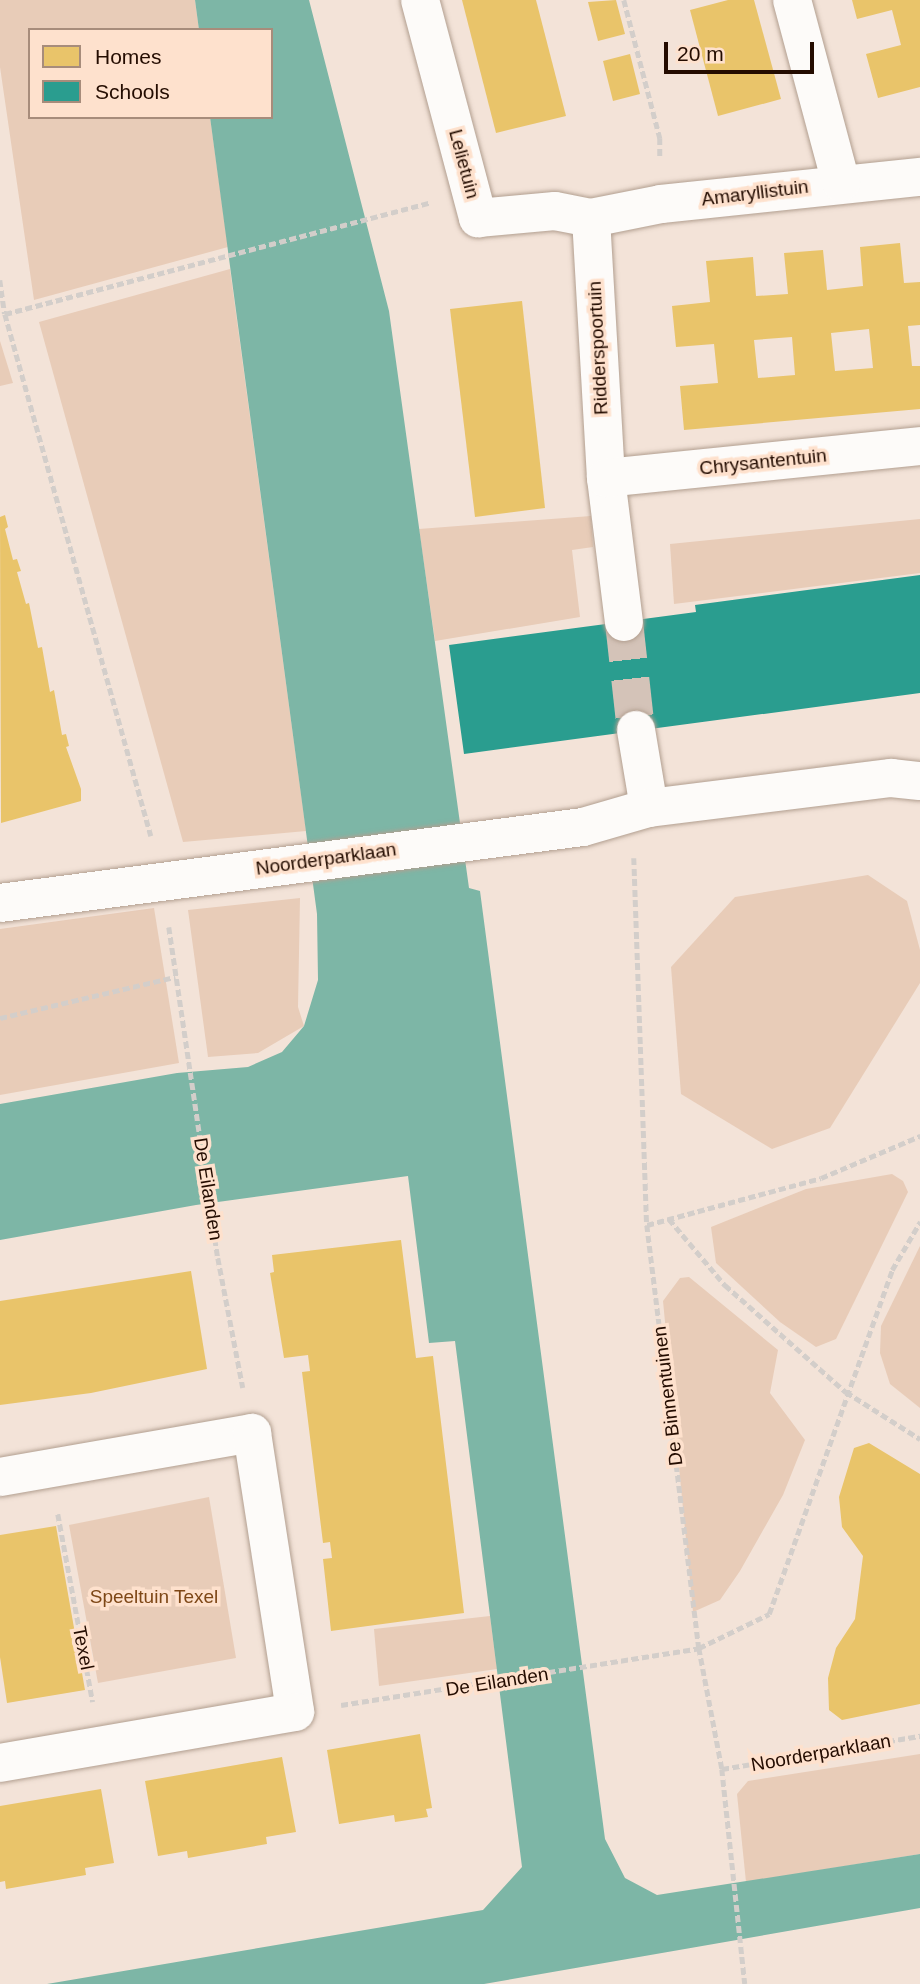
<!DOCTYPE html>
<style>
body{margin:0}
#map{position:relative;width:920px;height:1984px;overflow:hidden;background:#f3e3d8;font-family:Helvetica,sans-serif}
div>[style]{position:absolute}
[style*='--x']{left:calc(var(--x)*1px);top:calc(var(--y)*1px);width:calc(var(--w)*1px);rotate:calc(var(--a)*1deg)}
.green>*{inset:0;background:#e8ccb8}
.water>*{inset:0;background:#7db6a6}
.homes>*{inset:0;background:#e9c46a}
.schools>*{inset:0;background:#2a9d8f}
.minor-tunnel>*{height:38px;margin-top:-19px;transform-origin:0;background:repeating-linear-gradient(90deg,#d4c3b8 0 38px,transparent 0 57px)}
.path>*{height:4.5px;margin-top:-2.25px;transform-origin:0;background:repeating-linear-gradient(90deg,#d3ceca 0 7px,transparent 0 10.5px)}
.roads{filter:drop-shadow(0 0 2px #b29f90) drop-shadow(0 0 2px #b29f90)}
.minor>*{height:38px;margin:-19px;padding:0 19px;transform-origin:19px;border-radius:19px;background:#fdfbf9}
span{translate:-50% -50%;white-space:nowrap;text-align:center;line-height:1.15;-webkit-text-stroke:7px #fee1cd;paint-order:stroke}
.street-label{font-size:19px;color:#240c00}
.park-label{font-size:19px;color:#7e4716}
.legend{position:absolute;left:28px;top:28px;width:245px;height:91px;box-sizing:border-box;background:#fee1cd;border:2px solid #a78c7b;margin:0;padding:9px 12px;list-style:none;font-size:21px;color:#240c00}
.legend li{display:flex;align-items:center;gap:14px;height:35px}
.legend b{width:35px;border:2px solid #a78c7b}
.scale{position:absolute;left:664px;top:42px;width:150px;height:32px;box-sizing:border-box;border:4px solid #240c00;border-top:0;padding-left:9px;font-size:21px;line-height:24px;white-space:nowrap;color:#240c00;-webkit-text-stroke:5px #fee1cd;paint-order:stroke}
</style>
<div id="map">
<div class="green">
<i style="clip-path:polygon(0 0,195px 0,199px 30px,30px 30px,30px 117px,210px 117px,228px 247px,34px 300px,0 67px)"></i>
<i style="clip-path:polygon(230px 269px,306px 831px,183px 842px,39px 322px)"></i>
<i style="clip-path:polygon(0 341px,13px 383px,0 386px)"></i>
<i style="clip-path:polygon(591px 516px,593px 547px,572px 550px,580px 617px,435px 641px,419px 529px)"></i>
<i style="clip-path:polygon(920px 519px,920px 573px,674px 604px,670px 544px)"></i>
<i style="clip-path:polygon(868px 875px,907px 901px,920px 950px,920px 983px,830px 1128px,772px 1149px,681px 1094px,671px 967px,735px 897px)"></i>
<i style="clip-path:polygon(300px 898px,298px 1007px,304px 1026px,258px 1053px,208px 1057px,188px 910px)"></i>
<i style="clip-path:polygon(154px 908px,179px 1063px,0 1095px,0 929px)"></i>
<i style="clip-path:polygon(892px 1174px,903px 1181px,908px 1192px,836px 1339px,816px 1347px,780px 1322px,716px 1263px,711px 1227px,806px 1189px)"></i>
<i style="clip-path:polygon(920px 1246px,920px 1408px,890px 1384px,880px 1353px,881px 1326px)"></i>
<i style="clip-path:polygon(689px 1277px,778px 1350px,770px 1393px,805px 1440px,783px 1495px,740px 1571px,720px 1600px,693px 1612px,663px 1301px,680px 1278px)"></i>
<i style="clip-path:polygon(209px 1497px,236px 1658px,98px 1683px,69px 1525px)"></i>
<i style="clip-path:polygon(490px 1616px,497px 1669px,379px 1686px,374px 1629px)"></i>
<i style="clip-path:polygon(920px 1754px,920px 1854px,746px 1882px,737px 1794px,748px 1781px)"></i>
</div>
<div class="water">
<i style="clip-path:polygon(195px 0,309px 0,389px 311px,469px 888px,480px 891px,605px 1839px,625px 1878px,657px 1895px,920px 1854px,920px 1908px,484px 1984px,47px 1984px,483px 1910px,522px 1867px,455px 1341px,429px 1343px,408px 1176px,196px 1205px,0 1240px,0 1104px,177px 1073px,248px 1067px,282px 1052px,304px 1026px,318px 980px,317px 914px,210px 117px,271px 117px,271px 30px,199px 30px)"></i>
</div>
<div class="homes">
<i style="clip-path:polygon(462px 0,536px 0,566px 116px,496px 133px)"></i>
<i style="clip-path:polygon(616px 0,625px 34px,598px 41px,588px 2px)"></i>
<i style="clip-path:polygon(728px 0,754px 0,781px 99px,718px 116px,690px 10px)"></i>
<i style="clip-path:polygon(852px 0,920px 0,920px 87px,878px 98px,866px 54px,901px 45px,892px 10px,857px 19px)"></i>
<i style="clip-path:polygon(630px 54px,640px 94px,613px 101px,603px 61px)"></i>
<i style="clip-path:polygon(evenodd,900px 243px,904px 283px,920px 282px,920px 325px,908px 326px,912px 366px,920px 366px,920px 409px,684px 430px,680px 386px,718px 383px,714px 344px,676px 347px,672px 306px,710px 302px,706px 261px,753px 257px,756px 296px,788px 294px,784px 253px,823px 250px,827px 290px,863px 286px,860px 247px,900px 243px,869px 329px,873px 368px,835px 371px,831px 333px,869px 329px,900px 243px,792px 337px,795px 375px,758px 378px,754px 340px,792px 337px)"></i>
<i style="clip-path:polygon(522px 301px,545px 508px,475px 517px,450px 309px)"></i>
<i style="clip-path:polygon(5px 515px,8px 527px,5px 529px,13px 560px,17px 559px,21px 571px,17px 572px,26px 604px,29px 603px,38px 648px,42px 647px,50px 692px,54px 690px,62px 735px,66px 734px,69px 746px,66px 747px,81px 789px,81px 801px,1px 823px,0 517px)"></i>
<i style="clip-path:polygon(401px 1240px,416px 1358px,433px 1356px,464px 1613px,331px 1631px,323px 1559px,332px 1558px,330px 1542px,323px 1543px,302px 1372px,310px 1371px,308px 1355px,284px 1358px,270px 1273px,274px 1272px,272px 1255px)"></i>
<i style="clip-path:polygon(191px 1271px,207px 1369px,91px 1393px,0 1405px,0 1301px)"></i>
<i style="clip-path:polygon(869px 1443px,920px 1474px,920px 1704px,842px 1720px,829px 1710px,828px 1678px,836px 1648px,855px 1619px,863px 1556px,842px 1527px,839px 1497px,854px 1448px)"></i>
<i style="clip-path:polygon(56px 1526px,85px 1690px,7px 1703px,0 1657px,0 1535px)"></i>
<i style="clip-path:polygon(420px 1734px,432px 1808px,426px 1809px,428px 1817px,395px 1822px,394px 1815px,339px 1824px,327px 1750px)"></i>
<i style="clip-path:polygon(282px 1757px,296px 1832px,266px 1837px,267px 1844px,188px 1858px,187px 1851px,158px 1856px,145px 1781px)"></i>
<i style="clip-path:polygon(101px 1789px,114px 1863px,85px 1868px,86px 1875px,6px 1889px,5px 1881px,0 1882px,0 1806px)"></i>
</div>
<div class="schools">
<i style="clip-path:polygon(920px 575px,920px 693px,464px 754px,449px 645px,696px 612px,695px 605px)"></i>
</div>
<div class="minor-tunnel">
<i style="--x:624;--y:622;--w:109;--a:83.7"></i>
</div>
<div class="path">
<i style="--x:624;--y:0;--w:143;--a:75.4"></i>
<i style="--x:660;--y:138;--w:19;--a:90"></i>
<i style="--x:0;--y:280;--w:34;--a:82"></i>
<i style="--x:5;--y:314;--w:542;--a:74.37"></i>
<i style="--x:5;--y:314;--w:438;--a:-14.7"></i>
<i style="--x:634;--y:858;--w:367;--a:88"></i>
<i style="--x:647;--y:1225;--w:426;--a:83"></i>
<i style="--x:699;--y:1648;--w:123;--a:79.2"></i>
<i style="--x:722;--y:1769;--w:216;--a:83.9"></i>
<i style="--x:169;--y:927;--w:335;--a:81.6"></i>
<i style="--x:218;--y:1258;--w:132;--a:79.1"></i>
<i style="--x:0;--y:1018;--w:180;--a:-13.2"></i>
<i style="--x:669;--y:1219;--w:87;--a:49.7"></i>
<i style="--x:725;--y:1285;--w:162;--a:41.5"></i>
<i style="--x:846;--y:1392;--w:88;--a:32.4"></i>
<i style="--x:647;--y:1225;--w:180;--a:-15.1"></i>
<i style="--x:821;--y:1178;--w:108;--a:-23"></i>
<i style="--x:58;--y:1514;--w:191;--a:79.5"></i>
<i style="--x:341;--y:1705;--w:363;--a:-9"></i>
<i style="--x:699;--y:1648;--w:78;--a:-25.9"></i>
<i style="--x:769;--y:1614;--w:365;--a:-70.3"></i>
<i style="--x:892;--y:1270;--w:56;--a:-59.7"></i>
<i style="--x:722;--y:1769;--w:201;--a:-9.5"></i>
</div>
<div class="roads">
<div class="minor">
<i style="--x:420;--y:0;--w:226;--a:75.1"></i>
<i style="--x:478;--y:218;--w:77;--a:-5.2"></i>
<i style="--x:555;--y:211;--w:37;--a:11"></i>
<i style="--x:591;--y:218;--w:71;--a:-11.3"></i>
<i style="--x:661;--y:204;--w:260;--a:-6"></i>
<i style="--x:792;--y:0;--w:189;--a:75"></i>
<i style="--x:591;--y:218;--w:260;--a:86.7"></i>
<i style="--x:606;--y:478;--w:145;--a:82.9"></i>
<i style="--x:606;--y:478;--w:316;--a:-5.8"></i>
<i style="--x:636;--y:730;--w:79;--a:80.5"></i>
<i style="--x:0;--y:903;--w:588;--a:-7.43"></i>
<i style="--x:583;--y:827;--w:69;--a:-16.1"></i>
<i style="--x:649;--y:808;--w:244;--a:-7.1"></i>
<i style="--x:891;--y:778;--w:29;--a:6"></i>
<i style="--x:0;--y:1477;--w:256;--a:-9.9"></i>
<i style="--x:252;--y:1433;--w:282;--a:81.2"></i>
<i style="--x:295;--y:1712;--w:299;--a:170.2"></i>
</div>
</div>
<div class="street-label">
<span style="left:464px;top:164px;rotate:75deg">Lelietuin</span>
<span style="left:755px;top:193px;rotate:-7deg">Amaryllistuin</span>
<span style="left:598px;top:348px;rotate:-93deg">Ridderspoortuin</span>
<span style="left:763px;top:462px;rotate:-6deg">Chrysantentuin</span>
<span style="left:326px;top:859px;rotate:-8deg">Noorderparklaan</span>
<span style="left:208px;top:1189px;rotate:81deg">De Eilanden</span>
<span style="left:668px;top:1396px;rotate:-97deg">De Binnentuinen</span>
<span style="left:83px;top:1648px;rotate:79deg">Texel</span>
<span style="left:497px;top:1682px;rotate:-9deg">De Eilanden</span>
<span style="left:821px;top:1753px;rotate:-10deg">Noorderparklaan</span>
</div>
<div class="park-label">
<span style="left:154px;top:1597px">Speeltuin Texel</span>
</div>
<ul class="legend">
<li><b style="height:19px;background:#e9c46a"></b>Homes</li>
<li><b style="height:19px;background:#2a9d8f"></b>Schools</li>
</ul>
<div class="scale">20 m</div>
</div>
